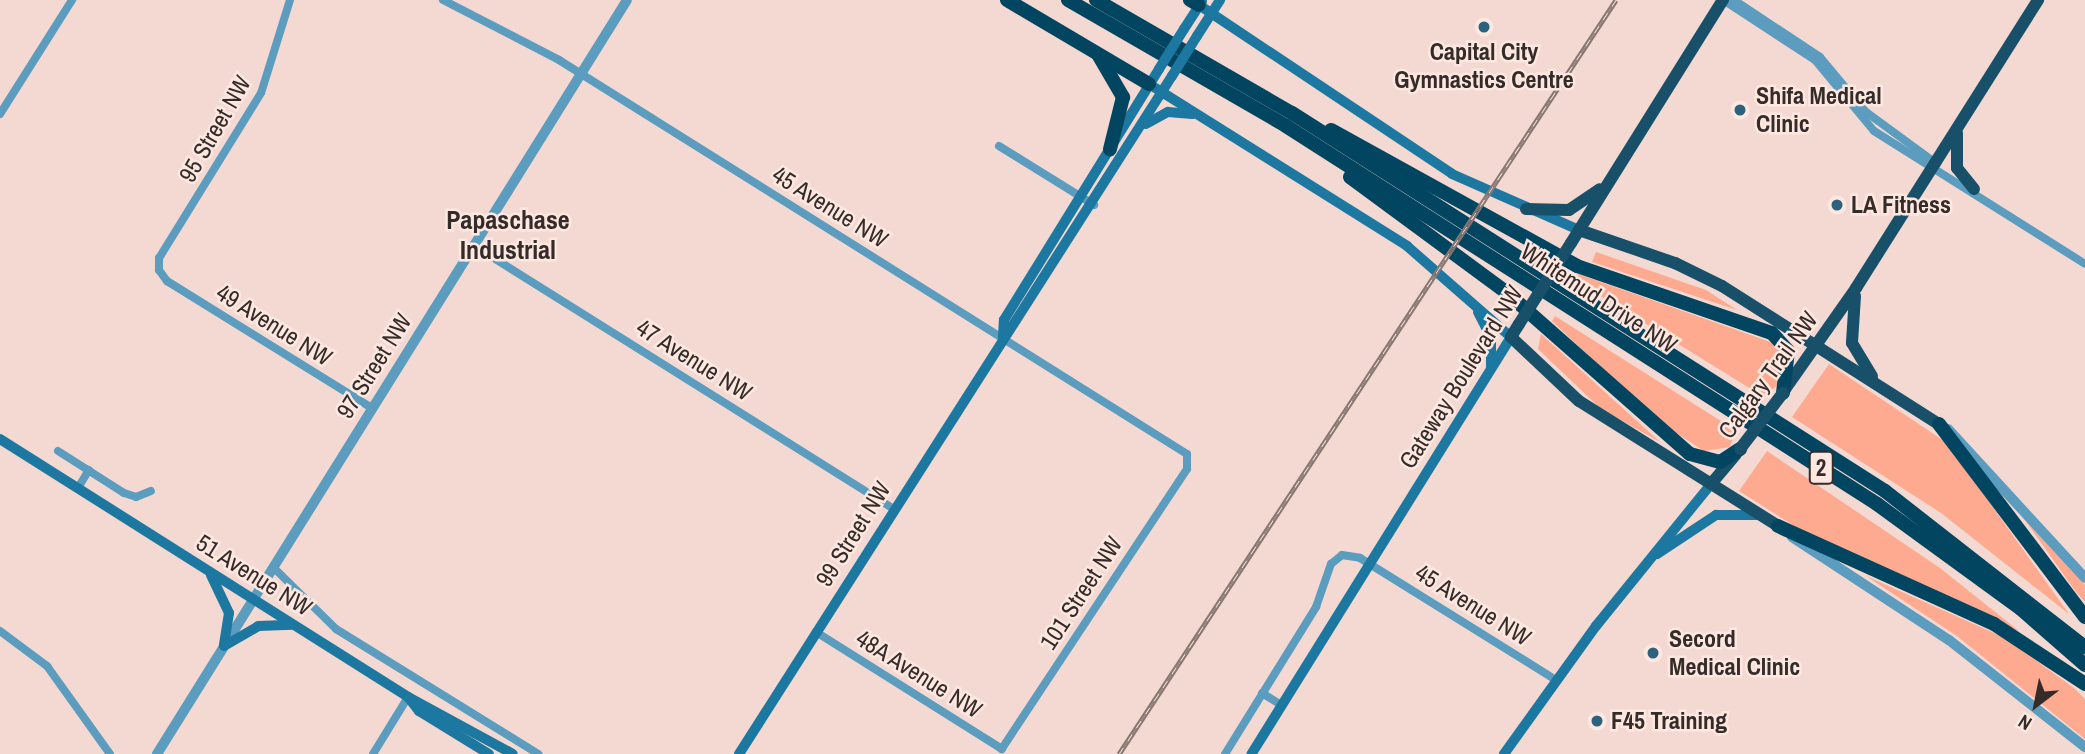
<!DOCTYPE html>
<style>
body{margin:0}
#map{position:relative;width:2085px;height:754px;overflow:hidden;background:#f3d9d1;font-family:"Archivo Narrow",sans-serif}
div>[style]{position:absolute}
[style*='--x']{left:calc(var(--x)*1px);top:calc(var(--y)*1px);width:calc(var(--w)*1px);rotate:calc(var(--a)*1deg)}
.green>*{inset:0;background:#fdaa90}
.minor>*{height:8px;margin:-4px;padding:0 4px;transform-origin:4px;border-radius:4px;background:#5b9cbf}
.tertiary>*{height:10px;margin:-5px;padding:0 5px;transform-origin:5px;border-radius:5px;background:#5b9cbf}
.secondary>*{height:10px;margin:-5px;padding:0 5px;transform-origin:5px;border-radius:5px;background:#1c78a0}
.trunk>*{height:12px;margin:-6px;padding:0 6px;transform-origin:6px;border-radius:6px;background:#18506a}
.motorway>*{height:14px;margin:-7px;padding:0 7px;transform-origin:7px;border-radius:7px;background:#024560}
.rail>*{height:5px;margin-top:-2.5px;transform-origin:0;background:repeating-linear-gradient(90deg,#fde8e1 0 8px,#877671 0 16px);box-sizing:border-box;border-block:2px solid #877671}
.secondary-bridge>*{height:10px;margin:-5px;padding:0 5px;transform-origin:5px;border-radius:5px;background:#1c78a0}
.trunk-bridge>*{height:12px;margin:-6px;padding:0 6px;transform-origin:6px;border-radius:6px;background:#18506a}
.dots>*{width:19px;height:19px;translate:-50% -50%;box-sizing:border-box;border:4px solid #fde8e1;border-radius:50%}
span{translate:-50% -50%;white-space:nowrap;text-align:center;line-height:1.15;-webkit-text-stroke:5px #fde8e1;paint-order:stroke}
.shield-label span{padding:2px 5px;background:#fde8e1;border:2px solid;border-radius:5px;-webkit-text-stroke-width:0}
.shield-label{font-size:23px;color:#352b28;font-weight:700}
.poi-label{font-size:24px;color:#352b28;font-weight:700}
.left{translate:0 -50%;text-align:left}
.street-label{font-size:24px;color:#352b28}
.neighbourhood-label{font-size:26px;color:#352b28;font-weight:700}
.north{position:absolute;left:2001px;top:670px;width:70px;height:70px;-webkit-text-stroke:5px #fde8e1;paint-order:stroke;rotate:212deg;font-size:19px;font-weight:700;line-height:28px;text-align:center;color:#352b28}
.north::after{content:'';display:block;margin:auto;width:24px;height:32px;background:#352b28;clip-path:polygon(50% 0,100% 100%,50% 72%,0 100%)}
</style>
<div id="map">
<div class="green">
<i style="clip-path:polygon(1596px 252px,1706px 290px,1737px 310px,1592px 262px)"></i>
<i style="clip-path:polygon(1578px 274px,1776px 344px,1783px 358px,1782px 381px,1764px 397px,1578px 282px)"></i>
<i style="clip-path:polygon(1555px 316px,1735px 430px,1730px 447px,1704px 451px,1655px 419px,1552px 321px)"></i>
<i style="clip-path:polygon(1541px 334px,1660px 442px,1601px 409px,1538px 349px)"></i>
<i style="clip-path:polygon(1829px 364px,1947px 443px,2069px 614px,1941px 513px,1792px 417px)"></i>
<i style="clip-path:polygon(1767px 451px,1940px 568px,2019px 631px,1807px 534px,1739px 491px)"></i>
<i style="clip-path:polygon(2025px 520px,2085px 585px,2085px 602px,2076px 592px)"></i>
<i style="clip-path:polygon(1866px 576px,2003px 637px,2074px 688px,2085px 699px,2085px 739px,1957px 636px)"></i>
</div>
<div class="minor">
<i style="--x:290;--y:0;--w:97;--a:107.3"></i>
<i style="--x:261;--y:93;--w:194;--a:121.7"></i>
<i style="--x:159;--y:258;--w:12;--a:90"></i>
<i style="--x:159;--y:270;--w:14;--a:54"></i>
<i style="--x:167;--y:281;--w:241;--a:31.8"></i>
<i style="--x:443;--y:0;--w:131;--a:27.3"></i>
<i style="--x:559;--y:60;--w:741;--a:32.1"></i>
<i style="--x:1187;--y:454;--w:15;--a:90"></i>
<i style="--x:1187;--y:469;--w:336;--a:123.5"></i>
<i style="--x:1002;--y:749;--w:220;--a:-147.8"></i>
<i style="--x:1723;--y:0;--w:110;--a:33.1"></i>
<i style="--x:1815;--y:60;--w:92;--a:50.3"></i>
<i style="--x:1874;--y:131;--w:249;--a:32.2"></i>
<i style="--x:1734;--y:0;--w:103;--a:33.5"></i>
<i style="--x:1820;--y:57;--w:72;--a:50.1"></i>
<i style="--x:1866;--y:112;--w:88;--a:36.2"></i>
<i style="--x:0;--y:114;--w:135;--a:-57.7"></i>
<i style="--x:999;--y:146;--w:112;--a:31.8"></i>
<i style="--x:473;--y:245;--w:497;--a:32.1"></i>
<i style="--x:58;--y:451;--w:78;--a:32.5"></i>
<i style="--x:124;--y:493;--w:13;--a:18"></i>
<i style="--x:136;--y:497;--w:16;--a:-22"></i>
<i style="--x:78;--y:488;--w:21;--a:-59"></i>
<i style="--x:274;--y:568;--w:87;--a:44.5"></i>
<i style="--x:336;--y:629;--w:238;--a:31.7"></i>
<i style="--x:0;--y:631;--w:59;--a:36.7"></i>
<i style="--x:47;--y:666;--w:108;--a:54.4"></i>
<i style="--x:1262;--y:693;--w:22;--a:32"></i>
<i style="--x:373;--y:754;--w:67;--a:-58.4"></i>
<i style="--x:1225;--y:754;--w:173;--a:-58.2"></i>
<i style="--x:1316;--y:607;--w:46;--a:-70.8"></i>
<i style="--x:1331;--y:564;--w:14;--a:-39"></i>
<i style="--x:1342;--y:555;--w:18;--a:9"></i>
<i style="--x:1360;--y:558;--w:231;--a:31.9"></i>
</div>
<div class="tertiary">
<i style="--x:1948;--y:429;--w:202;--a:47.4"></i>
<i style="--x:1792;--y:537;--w:188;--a:33.3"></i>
<i style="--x:1949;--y:640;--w:173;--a:38.2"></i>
<i style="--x:157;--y:754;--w:888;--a:-58.06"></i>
</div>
<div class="secondary">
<i style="--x:1199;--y:5;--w:304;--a:33.7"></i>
<i style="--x:1452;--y:174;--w:139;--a:23.8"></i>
<i style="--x:1184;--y:29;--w:33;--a:-57"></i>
<i style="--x:1197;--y:36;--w:43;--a:-57.4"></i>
<i style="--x:1149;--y:84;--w:305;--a:32.1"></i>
<i style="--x:1407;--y:246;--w:138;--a:41.2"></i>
<i style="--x:1511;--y:337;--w:491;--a:121.9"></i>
<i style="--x:1146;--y:124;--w:25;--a:-29"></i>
<i style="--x:1168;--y:112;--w:24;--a:5"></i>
<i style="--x:1478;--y:312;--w:29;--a:63"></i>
<i style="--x:1491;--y:338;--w:28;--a:90"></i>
<i style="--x:1003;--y:337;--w:17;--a:-87"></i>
<i style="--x:1004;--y:320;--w:295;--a:-58.3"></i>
<i style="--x:0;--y:439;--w:483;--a:32.3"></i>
<i style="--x:408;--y:697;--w:119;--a:28.5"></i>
<i style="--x:1657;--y:554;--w:71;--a:-33.5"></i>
<i style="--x:1716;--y:515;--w:43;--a:0"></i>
<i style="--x:211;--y:575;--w:42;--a:64.7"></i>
<i style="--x:229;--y:613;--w:33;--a:99"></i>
<i style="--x:224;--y:646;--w:39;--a:-30"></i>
<i style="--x:258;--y:626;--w:34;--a:-2"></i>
<i style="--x:408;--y:697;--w:18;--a:52"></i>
<i style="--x:419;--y:711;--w:82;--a:31.6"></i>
<i style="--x:739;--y:754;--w:804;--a:-57.44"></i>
<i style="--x:1504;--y:754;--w:158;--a:-54.3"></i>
<i style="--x:1596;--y:626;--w:183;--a:-51"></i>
</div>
<div class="trunk">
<i style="--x:1957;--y:133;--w:35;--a:90"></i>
<i style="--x:1957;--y:168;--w:27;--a:51"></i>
<i style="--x:1526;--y:209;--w:43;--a:1.3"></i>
<i style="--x:1569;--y:210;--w:37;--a:-34"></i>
<i style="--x:1579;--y:230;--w:102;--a:19"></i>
<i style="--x:1675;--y:263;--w:52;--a:26.1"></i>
<i style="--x:1722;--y:286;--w:257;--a:32.5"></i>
<i style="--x:1571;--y:243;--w:287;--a:-58"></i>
<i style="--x:1855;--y:296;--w:47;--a:93.7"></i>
<i style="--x:1852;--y:343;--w:39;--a:59"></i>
<i style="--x:1519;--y:324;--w:15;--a:122"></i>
<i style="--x:1511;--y:337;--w:93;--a:43.3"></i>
<i style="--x:1579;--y:401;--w:235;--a:32.1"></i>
<i style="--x:1783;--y:392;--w:127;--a:-54.9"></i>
<i style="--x:1856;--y:288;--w:341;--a:-57.7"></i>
<i style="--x:1711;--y:484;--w:38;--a:-50"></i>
</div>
<div class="motorway">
<i style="--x:1007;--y:0;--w:165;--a:30.6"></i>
<i style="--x:1068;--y:0;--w:252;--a:30"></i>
<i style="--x:1286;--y:126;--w:702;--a:32.6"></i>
<i style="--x:1877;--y:504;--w:178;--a:36.1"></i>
<i style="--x:2021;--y:609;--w:85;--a:41.2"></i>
<i style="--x:1096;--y:0;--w:226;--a:30"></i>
<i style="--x:1292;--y:113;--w:703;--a:32.51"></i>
<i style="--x:1885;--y:491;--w:254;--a:38"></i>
<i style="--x:1190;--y:0;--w:10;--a:29"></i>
<i style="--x:1099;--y:56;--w:48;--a:59.7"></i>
<i style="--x:1123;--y:97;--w:54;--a:104"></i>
<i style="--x:1331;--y:130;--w:281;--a:28.9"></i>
<i style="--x:1577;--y:266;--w:206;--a:19"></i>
<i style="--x:1772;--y:333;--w:24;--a:48"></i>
<i style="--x:1788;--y:351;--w:42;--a:96.8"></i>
<i style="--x:1350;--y:177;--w:194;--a:36.4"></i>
<i style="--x:1506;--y:292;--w:245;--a:41.4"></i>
<i style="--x:1690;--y:454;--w:31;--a:15"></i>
<i style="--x:1720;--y:462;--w:24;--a:-33"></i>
<i style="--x:1939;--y:424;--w:242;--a:52.9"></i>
<i style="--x:1778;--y:526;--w:237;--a:24.4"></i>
<i style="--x:1994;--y:624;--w:109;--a:33.4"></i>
</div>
<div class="rail">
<i style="--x:1119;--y:754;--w:903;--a:-56.61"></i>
</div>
<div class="secondary-bridge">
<i style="--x:1159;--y:69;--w:47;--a:-58"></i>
<i style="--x:1172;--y:76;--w:47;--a:-58"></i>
</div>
<div class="trunk-bridge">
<i style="--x:1519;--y:324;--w:96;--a:-57.3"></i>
<i style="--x:1740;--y:449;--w:71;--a:-52.5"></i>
</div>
<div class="dots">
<i style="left:1484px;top:27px;background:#2c627e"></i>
<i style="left:1740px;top:110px;background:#2c627e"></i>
<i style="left:1837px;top:205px;background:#2c627e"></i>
<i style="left:1653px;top:653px;background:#2c627e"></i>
<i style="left:1597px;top:721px;background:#2c627e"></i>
</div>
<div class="shield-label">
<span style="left:1821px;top:468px">2</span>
</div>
<div class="poi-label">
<span style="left:1484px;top:66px">Capital City<br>Gymnastics Centre</span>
<span class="left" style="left:1756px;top:110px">Shifa Medical<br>Clinic</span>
<span class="left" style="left:1851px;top:205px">LA Fitness</span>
<span class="left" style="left:1669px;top:653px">Secord<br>Medical Clinic</span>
<span class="left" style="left:1611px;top:721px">F45 Training</span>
</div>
<div class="street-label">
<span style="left:215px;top:129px;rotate:-60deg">95 Street NW</span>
<span style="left:830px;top:207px;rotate:32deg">45 Avenue NW</span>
<span style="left:1599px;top:298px;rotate:33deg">Whitemud Drive NW</span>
<span style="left:274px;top:325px;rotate:32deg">49 Avenue NW</span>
<span style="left:694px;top:360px;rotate:32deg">47 Avenue NW</span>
<span style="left:374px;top:366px;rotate:-58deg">97 Street NW</span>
<span style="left:1768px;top:375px;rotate:-54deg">Calgary Trail NW</span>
<span style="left:1461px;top:377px;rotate:-58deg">Gateway Boulevard NW</span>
<span style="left:853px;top:534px;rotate:-58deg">99 Street NW</span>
<span style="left:254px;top:575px;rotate:32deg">51 Avenue NW</span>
<span style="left:1081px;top:593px;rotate:-57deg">101 Street NW</span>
<span style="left:1473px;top:605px;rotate:32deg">45 Avenue NW</span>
<span style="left:919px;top:674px;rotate:32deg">48A Avenue NW</span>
</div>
<div class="neighbourhood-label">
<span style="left:508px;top:235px">Papaschase<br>Industrial</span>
</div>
<div class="north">N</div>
</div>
